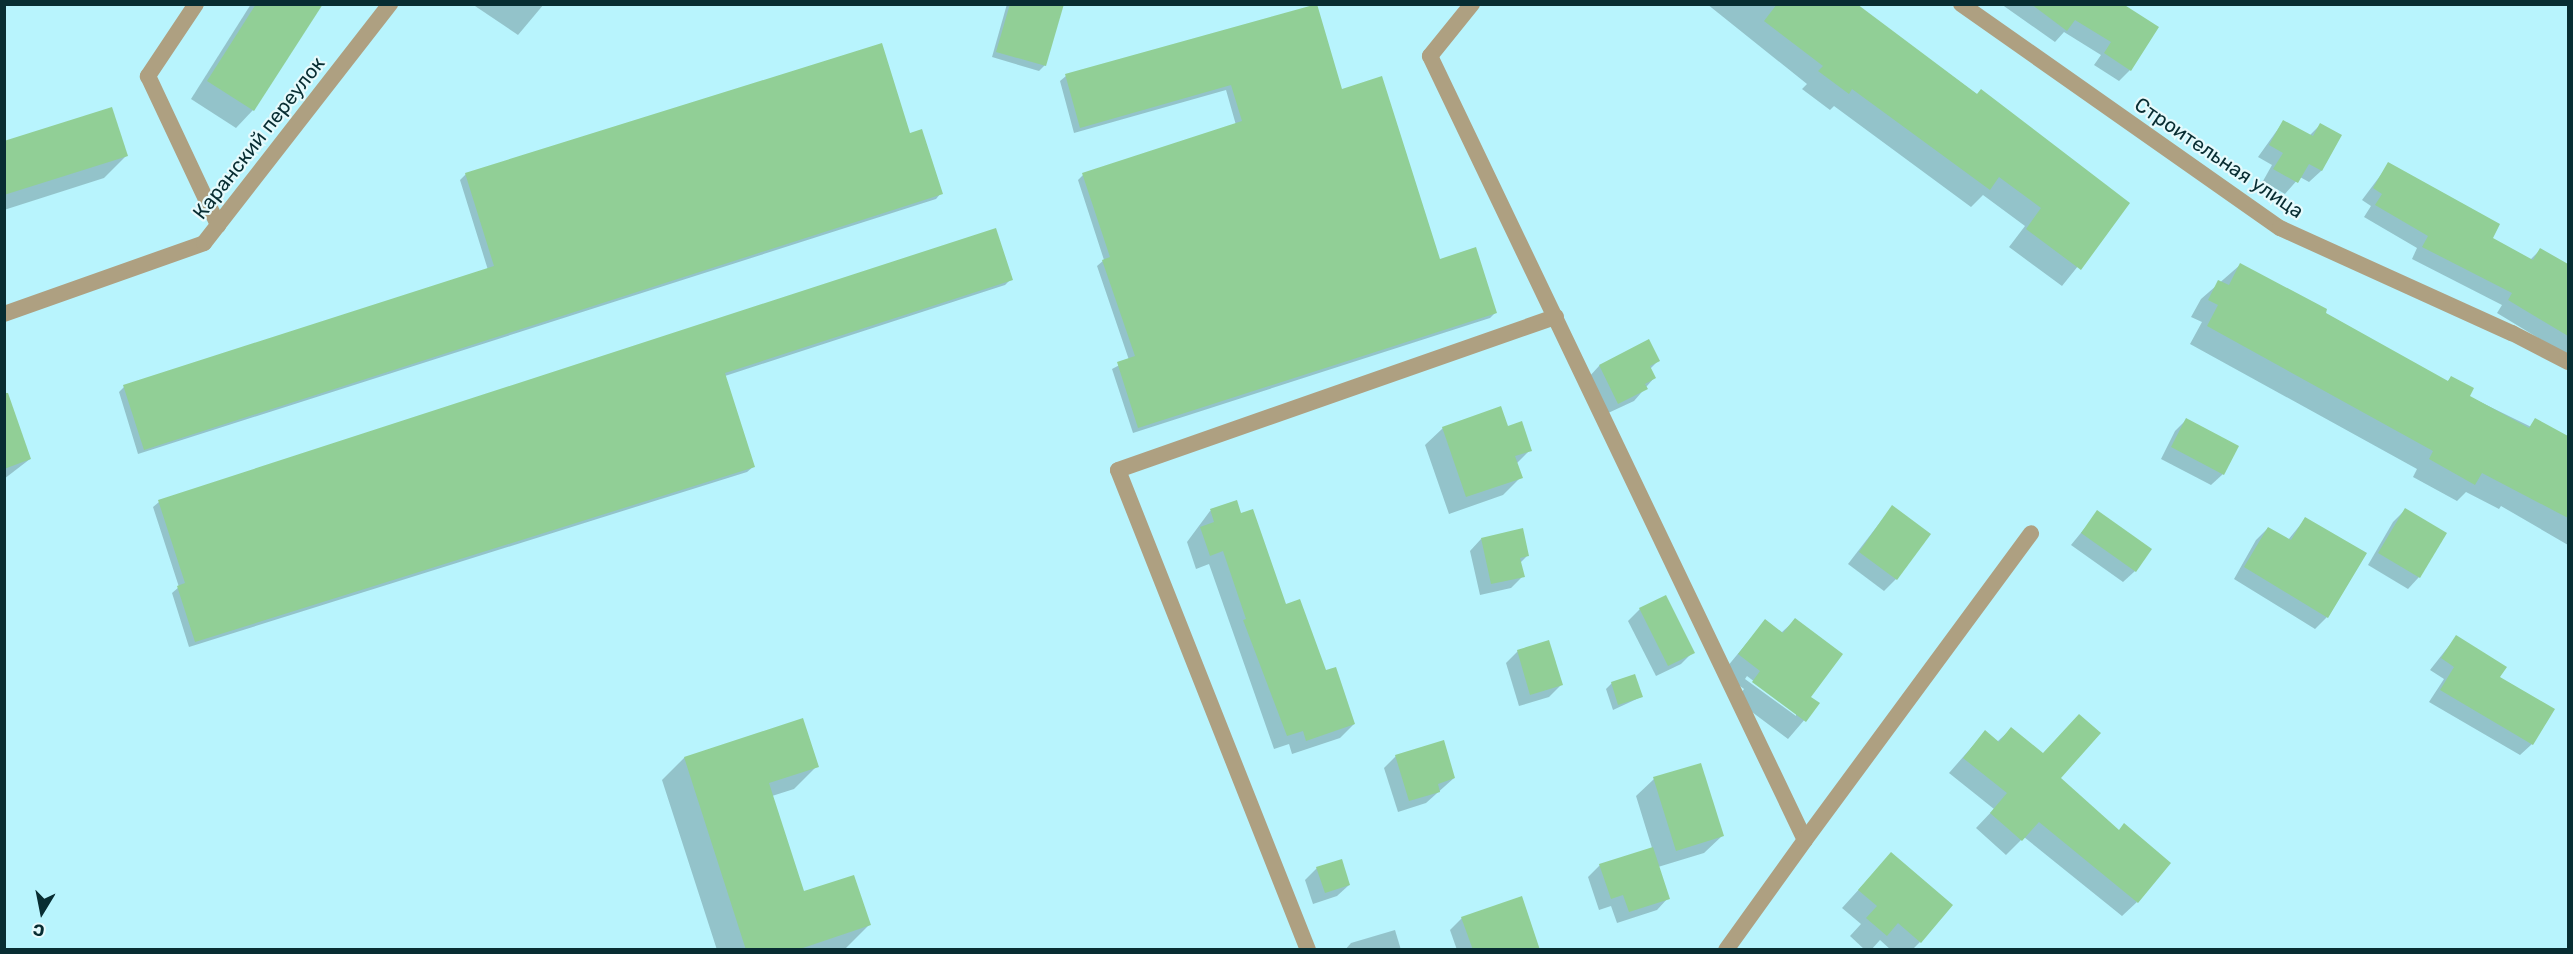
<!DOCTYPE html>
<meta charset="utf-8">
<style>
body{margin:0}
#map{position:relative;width:2573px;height:954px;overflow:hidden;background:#b8f4fd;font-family:Rubik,sans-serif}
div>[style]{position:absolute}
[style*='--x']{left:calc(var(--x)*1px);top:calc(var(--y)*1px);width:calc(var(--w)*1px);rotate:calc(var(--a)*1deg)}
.shadow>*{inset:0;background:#0003}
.building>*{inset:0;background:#91cf96}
.service>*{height:16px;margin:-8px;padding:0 8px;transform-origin:8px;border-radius:8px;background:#aea081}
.minor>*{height:16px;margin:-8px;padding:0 8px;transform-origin:8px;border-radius:8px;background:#aea081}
span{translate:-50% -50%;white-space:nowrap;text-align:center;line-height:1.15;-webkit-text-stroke:4.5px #e6fafc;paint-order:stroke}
.street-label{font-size:20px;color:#082d32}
.frame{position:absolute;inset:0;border:6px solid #082d32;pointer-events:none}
.north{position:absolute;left:12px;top:882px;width:60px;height:60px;-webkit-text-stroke:4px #e6fafc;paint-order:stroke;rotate:190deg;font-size:16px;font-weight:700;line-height:24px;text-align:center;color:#082d32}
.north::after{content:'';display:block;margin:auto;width:21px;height:27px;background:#082d32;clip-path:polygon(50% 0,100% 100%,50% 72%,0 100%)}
</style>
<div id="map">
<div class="shadow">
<i style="clip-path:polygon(251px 4px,321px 4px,253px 110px,236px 128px,191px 99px)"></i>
<i style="clip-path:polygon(472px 4px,544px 4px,518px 35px)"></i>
<i style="clip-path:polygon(1007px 4px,1063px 4px,1045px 65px,1039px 71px,992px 57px)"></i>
<i style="clip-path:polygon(1707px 4px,1853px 4px,2128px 204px,2062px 286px,2009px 247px,2025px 226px,1983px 195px,1971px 207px,1834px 106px,1830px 110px,1802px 89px,1807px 84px)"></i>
<i style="clip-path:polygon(2001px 4px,2094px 4px,2130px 70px,2119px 81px,2094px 65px,2101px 55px,2064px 32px,2055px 42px)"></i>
<i style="clip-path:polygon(1066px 76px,1341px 91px,1439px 260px,1496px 312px,1490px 318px,1133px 433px,1112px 369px,1129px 360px,1097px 266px,1104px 260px,1078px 180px,1083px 175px,1236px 125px,1226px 90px,1074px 133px,1060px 81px)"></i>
<i style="clip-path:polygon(2283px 122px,2309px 136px,2320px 125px,2340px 136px,2321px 171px,2309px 182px,2300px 177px,2285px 194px,2263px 181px,2272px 165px,2258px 157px)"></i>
<i style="clip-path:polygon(909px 135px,941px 193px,936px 199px,138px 454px,119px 392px,124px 387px,488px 270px,460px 180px,466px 174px)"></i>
<i style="clip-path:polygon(4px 143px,126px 156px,104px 178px,4px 210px)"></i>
<i style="clip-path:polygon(2389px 164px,2491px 239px,2530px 260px,2540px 250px,2556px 270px,2568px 277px,2568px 356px,2497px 313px,2502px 305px,2412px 259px,2417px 248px,2364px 217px,2371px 206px,2362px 200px)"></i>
<i style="clip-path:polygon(2240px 265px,2447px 382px,2451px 378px,2468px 396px,2568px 445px,2568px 545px,2501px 506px,2499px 509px,2466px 492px,2457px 501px,2413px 477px,2417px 469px,2190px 344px,2202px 322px,2191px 317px,2201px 299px)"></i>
<i style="clip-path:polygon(1011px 279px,1005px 285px,725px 376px,753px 467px,747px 472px,189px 647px,172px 593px,179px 587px,153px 507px,159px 502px)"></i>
<i style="clip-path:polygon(1648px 341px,1658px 361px,1650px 369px,1654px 378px,1634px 401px,1606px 414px,1588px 378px,1599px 366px)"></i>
<i style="clip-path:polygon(4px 387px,30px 459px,4px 479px)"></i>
<i style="clip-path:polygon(2186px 420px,2223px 474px,2211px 485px,2161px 459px,2175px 431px)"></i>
<i style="clip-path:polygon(1443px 428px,1507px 428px,1530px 450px,1516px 464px,1521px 477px,1503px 495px,1449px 514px,1425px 445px)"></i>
<i style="clip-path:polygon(1892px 507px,1896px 579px,1884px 591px,1848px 564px)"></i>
<i style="clip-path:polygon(2405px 510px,2419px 577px,2408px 589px,2368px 565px,2393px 522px)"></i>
<i style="clip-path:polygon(1210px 511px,1240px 515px,1285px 606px,1354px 724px,1340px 738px,1292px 754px,1289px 744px,1274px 749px,1209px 564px,1196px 569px,1187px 542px)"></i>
<i style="clip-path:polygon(2098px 512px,2135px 571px,2123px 582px,2071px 545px)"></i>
<i style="clip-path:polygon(2305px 519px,2327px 617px,2315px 629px,2234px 579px,2256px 540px,2268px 528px,2288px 540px)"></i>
<i style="clip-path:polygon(1481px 539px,1527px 556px,1520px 563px,1523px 576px,1511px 588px,1480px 595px,1470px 551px)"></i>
<i style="clip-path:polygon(1640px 609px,1693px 652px,1681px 664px,1656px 676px,1628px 621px)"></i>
<i style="clip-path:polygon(evenodd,1795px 620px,1809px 697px,1818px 704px,1788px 739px,1736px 700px,1744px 689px,1722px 673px,1765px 621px,1781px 633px,1795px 620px,1747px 676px,1796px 713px,1796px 716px,1745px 679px,1747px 676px)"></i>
<i style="clip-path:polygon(2456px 637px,2498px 677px,2532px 744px,2520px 755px,2429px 702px,2444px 679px,2430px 670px)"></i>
<i style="clip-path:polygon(1518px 651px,1561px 685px,1549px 697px,1519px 706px,1506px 663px)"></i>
<i style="clip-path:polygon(1612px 683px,1641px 697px,1613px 710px,1606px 689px)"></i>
<i style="clip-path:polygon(2011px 729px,2059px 778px,2137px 902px,2122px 916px,2024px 837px,2006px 855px,1976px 828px,1994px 809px,1949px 773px,1985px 732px,1997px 742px)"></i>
<i style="clip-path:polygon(1396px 756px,1454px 778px,1426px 803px,1398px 812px,1384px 768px)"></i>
<i style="clip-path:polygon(684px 758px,817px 766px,794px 789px,772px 796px,803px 893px,869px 925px,846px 948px,717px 950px,662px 780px)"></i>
<i style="clip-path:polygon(1654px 779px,1722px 836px,1704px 853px,1658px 867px,1668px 898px,1657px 910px,1617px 923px,1611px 906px,1599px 910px,1588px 877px,1600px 865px,1652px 848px,1636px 796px)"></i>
<i style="clip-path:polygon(1891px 854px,1920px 942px,1912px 950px,1891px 950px,1880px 940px,1871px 950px,1865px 950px,1850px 936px,1861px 924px,1842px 908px)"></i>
<i style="clip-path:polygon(1317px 868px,1349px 885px,1337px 896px,1313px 904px,1305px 880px)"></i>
<i style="clip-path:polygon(1462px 918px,1533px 950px,1457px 950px,1450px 930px)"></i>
<i style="clip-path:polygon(1395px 930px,1401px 950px,1345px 950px,1351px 943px)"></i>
</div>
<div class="building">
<i style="clip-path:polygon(256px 4px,323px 4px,254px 111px,207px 81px)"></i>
<i style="clip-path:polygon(1010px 4px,1064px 4px,1046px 66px,996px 52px)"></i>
<i style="clip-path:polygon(1317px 4px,1342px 89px,1382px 76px,1440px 259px,1476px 247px,1497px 313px,1138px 428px,1117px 362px,1135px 356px,1102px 260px,1110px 257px,1082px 173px,1242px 121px,1231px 85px,1080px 128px,1065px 74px)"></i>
<i style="clip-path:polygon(1777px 4px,1857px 4px,1977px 94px,1981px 89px,2130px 203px,2081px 270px,2026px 229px,2041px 208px,1999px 177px,1990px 190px,1852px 89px,1849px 94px,1818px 71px,1823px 66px,1764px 21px)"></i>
<i style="clip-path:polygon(2031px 4px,2123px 4px,2159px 27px,2131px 71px,2104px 53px,2111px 42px,2075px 20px,2067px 31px)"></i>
<i style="clip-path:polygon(882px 43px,910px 133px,922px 129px,943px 194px,144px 450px,123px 385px,494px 266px,465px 173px)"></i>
<i style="clip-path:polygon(112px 107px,128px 156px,4px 195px,4px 141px)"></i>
<i style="clip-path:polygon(2283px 120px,2313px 136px,2320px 123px,2342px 135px,2322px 171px,2309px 164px,2298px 183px,2273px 169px,2283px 153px,2269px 145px)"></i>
<i style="clip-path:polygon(2388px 162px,2500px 224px,2493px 238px,2533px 260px,2540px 248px,2568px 264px,2568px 336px,2508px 300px,2512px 293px,2422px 247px,2428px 236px,2375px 205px,2382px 194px,2373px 188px)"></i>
<i style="clip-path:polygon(996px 228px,1013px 280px,725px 373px,755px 467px,195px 642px,177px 586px,185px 583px,158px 500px)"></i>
<i style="clip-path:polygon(2240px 263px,2327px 309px,2326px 313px,2448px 381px,2451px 376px,2474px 388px,2470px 396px,2529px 428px,2535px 418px,2568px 436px,2568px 518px,2482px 473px,2475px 485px,2429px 459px,2433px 451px,2207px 326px,2218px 305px,2208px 300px,2218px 280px,2229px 285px)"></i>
<i style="clip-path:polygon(1649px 339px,1660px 361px,1650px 366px,1656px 378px,1645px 384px,1648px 389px,1618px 404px,1599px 365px)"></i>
<i style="clip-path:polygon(4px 393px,8px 393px,31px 459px,4px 469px)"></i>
<i style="clip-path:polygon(1501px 406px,1508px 426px,1522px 421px,1532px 451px,1515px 456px,1523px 478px,1466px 497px,1442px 427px)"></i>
<i style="clip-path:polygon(2186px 418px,2239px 446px,2224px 475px,2171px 447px)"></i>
<i style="clip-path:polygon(1237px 500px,1241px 513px,1253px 509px,1286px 604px,1300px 599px,1326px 670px,1336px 667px,1355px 724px,1306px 741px,1303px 731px,1287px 736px,1243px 620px,1246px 619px,1223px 551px,1210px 556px,1200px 527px,1214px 522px,1210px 509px)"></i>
<i style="clip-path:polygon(1892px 505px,1931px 534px,1897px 580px,1859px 552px)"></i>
<i style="clip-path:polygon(2405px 508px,2447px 533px,2420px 578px,2378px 553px)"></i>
<i style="clip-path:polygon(2097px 510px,2152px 549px,2136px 572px,2081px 533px)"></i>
<i style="clip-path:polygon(2305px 517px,2367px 553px,2328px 618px,2244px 567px,2268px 527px,2291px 540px)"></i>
<i style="clip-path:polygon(1523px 528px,1529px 556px,1520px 558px,1525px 577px,1491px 584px,1481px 538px)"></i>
<i style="clip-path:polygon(1666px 595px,1695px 653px,1668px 666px,1639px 608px)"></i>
<i style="clip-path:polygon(1795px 618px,1843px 654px,1811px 697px,1820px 703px,1806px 722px,1752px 682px,1760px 671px,1738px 654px,1765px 619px,1783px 633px)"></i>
<i style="clip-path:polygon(2456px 635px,2507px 667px,2500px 677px,2555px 709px,2533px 745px,2440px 690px,2454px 667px,2441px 658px)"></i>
<i style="clip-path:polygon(1549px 640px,1563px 685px,1530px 695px,1517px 650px)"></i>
<i style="clip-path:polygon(1635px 674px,1643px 697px,1618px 705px,1611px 682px)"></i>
<i style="clip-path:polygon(2079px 714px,2101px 733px,2061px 778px,2119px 830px,2124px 823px,2171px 863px,2138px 903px,2039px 822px,2022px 841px,1990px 813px,2007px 793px,1963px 758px,1985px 730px,1999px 742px,2011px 727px,2043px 753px)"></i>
<i style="clip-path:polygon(803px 718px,819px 767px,769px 783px,804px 891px,854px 875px,871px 925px,797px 950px,746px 950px,684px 757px)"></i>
<i style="clip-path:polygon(1444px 740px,1455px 778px,1438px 784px,1440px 792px,1409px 801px,1395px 755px)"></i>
<i style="clip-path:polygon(1701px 763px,1724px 836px,1676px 851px,1653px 777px)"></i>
<i style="clip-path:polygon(1653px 847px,1670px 899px,1629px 912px,1623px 895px,1611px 899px,1599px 864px)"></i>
<i style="clip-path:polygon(1891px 852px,1953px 905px,1921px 943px,1898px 923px,1887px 936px,1866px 918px,1877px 906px,1858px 890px)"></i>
<i style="clip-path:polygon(1342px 859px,1350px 885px,1325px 893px,1316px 867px)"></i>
<i style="clip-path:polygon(1522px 896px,1540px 950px,1473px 950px,1461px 917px)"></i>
</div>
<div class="service">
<i style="--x:196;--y:4;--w:87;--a:123.7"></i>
<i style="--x:148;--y:76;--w:165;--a:64.8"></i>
<i style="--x:1308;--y:950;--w:516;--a:-111.6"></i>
<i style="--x:1118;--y:470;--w:464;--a:-19.3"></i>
</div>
<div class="minor">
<i style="--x:1472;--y:4;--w:67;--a:128.9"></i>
<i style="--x:1430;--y:56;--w:869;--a:64.44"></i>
<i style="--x:1805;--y:840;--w:135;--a:125.7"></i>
<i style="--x:1961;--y:4;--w:390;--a:35.1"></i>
<i style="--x:2280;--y:228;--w:255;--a:24.4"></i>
<i style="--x:2512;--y:333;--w:63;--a:27.4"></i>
<i style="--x:4;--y:314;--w:212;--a:-19.5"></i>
<i style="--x:204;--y:243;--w:303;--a:-52.1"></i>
<i style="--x:1805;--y:840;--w:381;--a:-53.6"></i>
</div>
<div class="street-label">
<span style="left:259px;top:138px;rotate:-52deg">Каранский переулок</span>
<span style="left:2219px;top:158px;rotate:34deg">Строительная улица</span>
</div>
<div class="frame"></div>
<div class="north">С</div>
</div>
